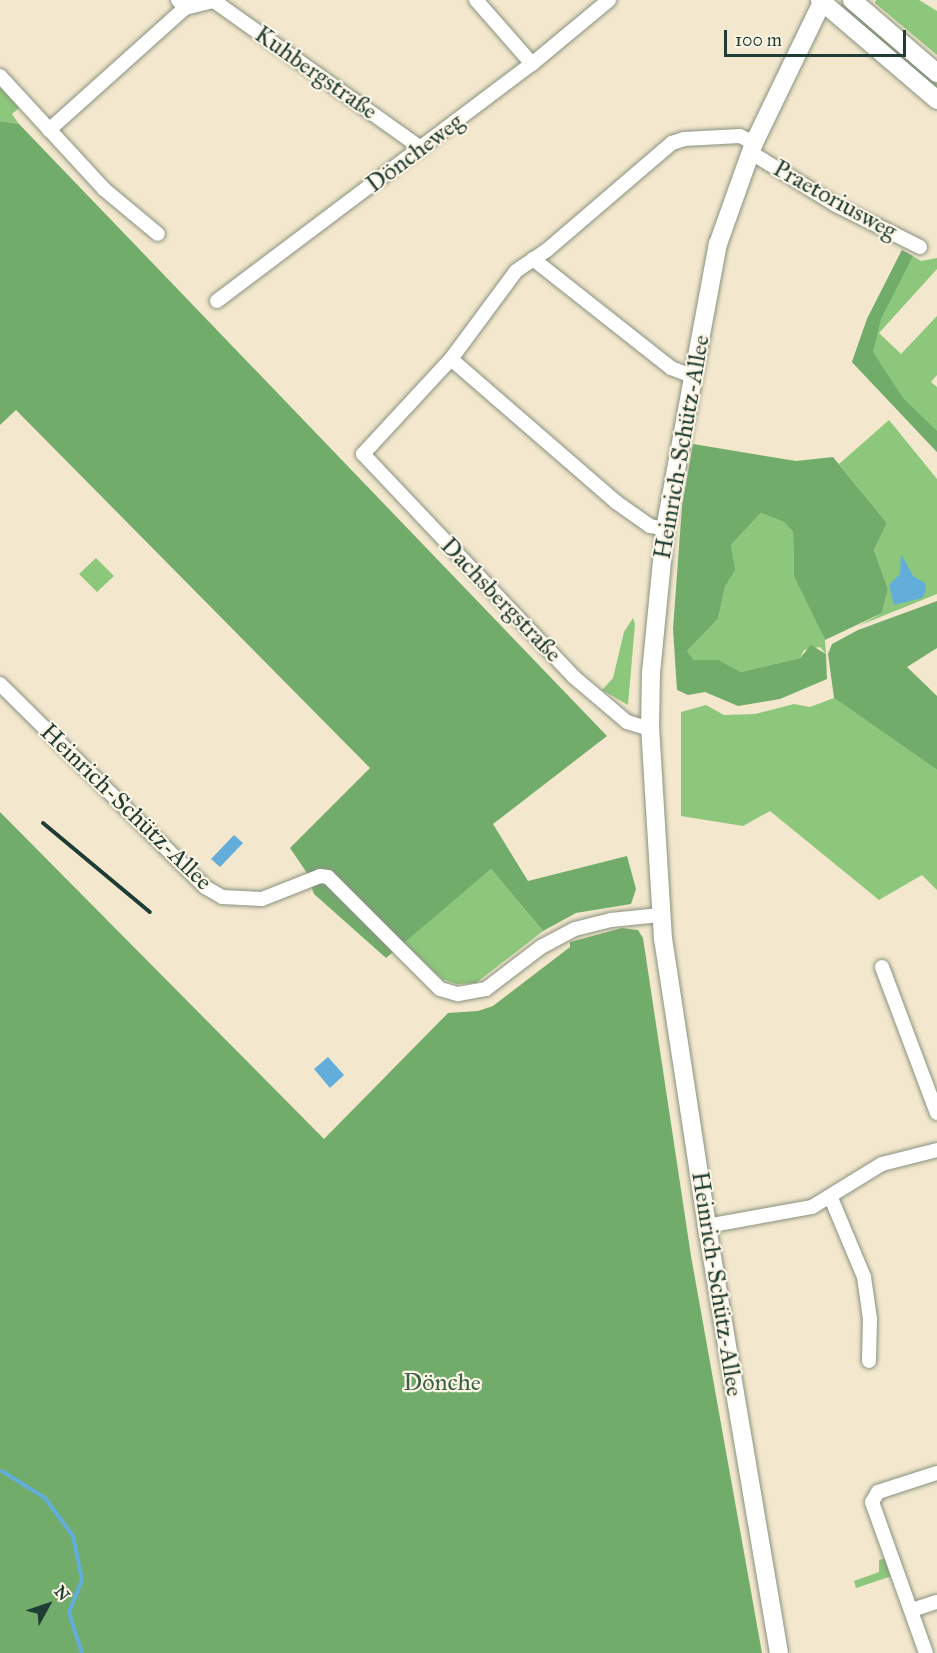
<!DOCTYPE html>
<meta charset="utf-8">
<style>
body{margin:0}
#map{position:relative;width:937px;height:1653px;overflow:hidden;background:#f3e8cd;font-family:"IM FELL Great Primer",serif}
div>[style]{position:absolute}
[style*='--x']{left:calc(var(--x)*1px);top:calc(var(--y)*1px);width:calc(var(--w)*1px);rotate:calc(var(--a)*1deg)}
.green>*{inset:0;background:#8dc77b}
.forest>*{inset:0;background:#72ac6b}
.water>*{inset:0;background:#63addb}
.stream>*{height:4px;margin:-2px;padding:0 2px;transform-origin:2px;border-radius:2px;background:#63addb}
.roads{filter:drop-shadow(0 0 2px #899280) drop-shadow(0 0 2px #899280)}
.street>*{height:14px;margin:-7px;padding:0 7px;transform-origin:7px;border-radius:7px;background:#fff}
.secondary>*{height:18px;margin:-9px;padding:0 9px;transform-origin:9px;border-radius:9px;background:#fff}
.rail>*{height:4px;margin:-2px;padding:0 2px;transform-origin:2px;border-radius:2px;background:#1f3d34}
span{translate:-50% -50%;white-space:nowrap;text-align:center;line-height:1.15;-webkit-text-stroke:4.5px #fcf5e5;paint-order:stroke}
.street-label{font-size:24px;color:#1f3d34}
.park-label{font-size:24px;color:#3a6046}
.north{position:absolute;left:18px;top:1575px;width:60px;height:60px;-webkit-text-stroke:4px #fcf5e5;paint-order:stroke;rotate:50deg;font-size:16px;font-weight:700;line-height:24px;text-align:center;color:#1f3d34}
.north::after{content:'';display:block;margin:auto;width:21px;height:27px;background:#1f3d34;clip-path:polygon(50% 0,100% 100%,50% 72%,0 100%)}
.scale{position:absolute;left:724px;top:30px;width:182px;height:27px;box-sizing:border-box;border:3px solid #1f3d34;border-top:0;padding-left:8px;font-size:18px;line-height:21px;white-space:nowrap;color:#1f3d34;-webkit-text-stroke:4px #fcf5e5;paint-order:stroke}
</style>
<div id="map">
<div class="green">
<i style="clip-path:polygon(876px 0,919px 0,937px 11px,937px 55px,875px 3px)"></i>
<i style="clip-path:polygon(860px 18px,937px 84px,937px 89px,857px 22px)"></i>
<i style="clip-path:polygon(0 87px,19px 108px,12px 114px,19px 124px,0 121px)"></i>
<i style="clip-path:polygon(902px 250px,921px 261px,937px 258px,937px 269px,879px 333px,901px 354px,937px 316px,937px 375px,931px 382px,937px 387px,937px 452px,852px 362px,867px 319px)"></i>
<i style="clip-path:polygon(889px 420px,937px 479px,937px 594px,858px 626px,882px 613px,888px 589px,874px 550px,887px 523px,839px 464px)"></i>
<i style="clip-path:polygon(761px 513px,784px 522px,793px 532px,794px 577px,825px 640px,826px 654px,820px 647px,804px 650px,800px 658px,741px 672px,719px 660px,694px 660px,687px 651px,718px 619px,725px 587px,734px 571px,731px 545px)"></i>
<i style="clip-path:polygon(96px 558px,114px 576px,97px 592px,79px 574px)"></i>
<i style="clip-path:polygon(633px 618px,635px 624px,628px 705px,602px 690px,613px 678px,624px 632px)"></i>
<i style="clip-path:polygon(834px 698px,937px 770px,937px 890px,922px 875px,879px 900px,770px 811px,743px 826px,681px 816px,681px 712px,706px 705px,724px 715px,755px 714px,794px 704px,810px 707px)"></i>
<i style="clip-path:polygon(491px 869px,543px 931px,476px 983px,456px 984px,442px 979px,403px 942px)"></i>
<i style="clip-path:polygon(886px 1558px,892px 1576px,856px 1588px,854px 1581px,879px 1572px,879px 1560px)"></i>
</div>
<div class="forest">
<i style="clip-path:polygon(0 121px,19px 124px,607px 736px,493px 824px,528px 881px,627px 856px,636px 889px,631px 904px,576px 913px,543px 931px,491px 869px,386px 958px,314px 894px,307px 873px,290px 848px,370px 768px,16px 410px,0 425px)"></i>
<i style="clip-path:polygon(902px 250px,913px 256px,881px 319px,873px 352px,903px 398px,937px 431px,937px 452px,852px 362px,867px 319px)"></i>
<i style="clip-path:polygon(693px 444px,796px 461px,833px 457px,887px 523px,874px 550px,888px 589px,882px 613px,825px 640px,794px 577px,793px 532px,784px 522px,761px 513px,731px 545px,735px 570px,725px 587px,718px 619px,687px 651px,694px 660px,719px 660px,741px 672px,800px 658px,811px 645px,826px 654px,827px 679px,780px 699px,738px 706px,705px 692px,688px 695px,677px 690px,673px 629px,682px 506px)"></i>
<i style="clip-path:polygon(937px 601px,937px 648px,907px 667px,937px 696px,937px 770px,834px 698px,828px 654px,832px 644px,858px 630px)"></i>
<i style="clip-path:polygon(0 812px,324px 1139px,448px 1013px,478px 1011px,493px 1006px,570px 947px,570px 942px,622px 928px,638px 930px,643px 938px,691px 1256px,762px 1653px,0 1653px)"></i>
</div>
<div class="water">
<i style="clip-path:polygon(901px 554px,913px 576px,925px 583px,926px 591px,922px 598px,894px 605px,889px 585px,900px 574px)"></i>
<i style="clip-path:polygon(234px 835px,243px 843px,220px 867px,211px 859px)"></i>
<i style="clip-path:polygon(328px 1057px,344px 1075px,330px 1088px,314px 1069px)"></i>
</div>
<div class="stream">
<i style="--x:2;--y:1471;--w:51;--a:32.1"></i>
<i style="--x:45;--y:1498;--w:47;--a:53.6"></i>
<i style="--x:73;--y:1536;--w:45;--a:78.4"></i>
<i style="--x:82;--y:1580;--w:35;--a:112"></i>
<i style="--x:69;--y:1613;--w:42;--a:72"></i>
</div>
<div class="roads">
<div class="street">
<i style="--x:178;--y:0;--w:11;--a:49"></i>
<i style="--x:185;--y:8;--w:30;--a:-14"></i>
<i style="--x:214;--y:1;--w:254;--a:35.4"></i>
<i style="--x:476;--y:0;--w:85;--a:48.8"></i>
<i style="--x:0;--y:76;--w:154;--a:47.4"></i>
<i style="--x:104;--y:189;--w:70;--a:39.8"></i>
<i style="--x:49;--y:130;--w:183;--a:-41.9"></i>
<i style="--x:750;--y:152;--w:101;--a:31.6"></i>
<i style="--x:836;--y:205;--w:94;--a:26.6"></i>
<i style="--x:533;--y:259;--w:176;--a:38.3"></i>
<i style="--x:671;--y:368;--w:25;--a:21"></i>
<i style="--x:217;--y:301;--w:394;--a:-37"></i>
<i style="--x:532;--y:64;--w:100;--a:-39.7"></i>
<i style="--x:451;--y:359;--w:218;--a:40.9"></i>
<i style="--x:616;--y:502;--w:42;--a:35.2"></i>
<i style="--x:650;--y:526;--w:15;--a:11"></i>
<i style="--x:0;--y:684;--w:289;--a:44.7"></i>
<i style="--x:205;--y:887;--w:20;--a:30"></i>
<i style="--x:222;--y:897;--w:40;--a:2.9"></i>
<i style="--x:262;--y:899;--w:62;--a:-21.6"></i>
<i style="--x:320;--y:876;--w:8;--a:7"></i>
<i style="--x:328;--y:877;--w:158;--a:45"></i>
<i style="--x:440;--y:989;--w:19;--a:16"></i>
<i style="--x:458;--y:994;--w:28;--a:-10"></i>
<i style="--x:486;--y:989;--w:69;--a:-37.4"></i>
<i style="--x:541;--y:947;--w:38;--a:-28"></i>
<i style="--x:575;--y:929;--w:37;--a:-14"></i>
<i style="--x:611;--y:920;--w:49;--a:-5.8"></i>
<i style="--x:650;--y:729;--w:24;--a:-163"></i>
<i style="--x:627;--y:722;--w:70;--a:-139.7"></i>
<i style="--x:574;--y:677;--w:307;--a:-133.4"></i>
<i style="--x:363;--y:454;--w:129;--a:-47.2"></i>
<i style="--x:451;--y:359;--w:109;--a:-53.5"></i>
<i style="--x:516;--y:271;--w:37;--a:-34"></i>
<i style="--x:547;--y:250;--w:165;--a:-40.6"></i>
<i style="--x:672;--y:143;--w:13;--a:-18"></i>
<i style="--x:684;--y:139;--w:56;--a:-3.1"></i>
<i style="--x:740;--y:136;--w:16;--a:27"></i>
<i style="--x:882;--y:967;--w:156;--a:69.4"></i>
<i style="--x:831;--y:1198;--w:86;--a:67.3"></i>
<i style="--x:864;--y:1277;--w:42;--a:81.9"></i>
<i style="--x:870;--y:1319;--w:42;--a:91.4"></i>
<i style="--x:707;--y:1226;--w:107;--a:-10.3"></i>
<i style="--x:812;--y:1207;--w:82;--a:-31.6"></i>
<i style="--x:882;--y:1164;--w:57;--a:-14.3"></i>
<i style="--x:912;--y:1610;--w:26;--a:-18"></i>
<i style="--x:926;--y:1653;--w:160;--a:-109.7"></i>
<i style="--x:872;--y:1502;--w:12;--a:-59"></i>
<i style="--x:878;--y:1492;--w:62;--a:-17.9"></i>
</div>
<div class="secondary">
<i style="--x:820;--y:0;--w:154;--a:40.5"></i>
<i style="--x:852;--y:0;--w:112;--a:40.7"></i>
<i style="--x:779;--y:1653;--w:433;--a:-99.6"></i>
<i style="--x:707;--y:1226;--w:290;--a:-98.7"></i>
<i style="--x:663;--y:939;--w:210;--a:-93.5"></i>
<i style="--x:650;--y:729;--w:56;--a:-89"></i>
<i style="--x:651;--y:673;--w:145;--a:-84.4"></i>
<i style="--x:665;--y:529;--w:290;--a:-79.5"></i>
<i style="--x:718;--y:244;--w:107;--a:-70.4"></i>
<i style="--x:754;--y:143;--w:159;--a:-64.2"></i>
</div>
</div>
<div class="rail">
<i style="--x:43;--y:823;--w:139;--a:39.8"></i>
</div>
<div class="street-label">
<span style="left:316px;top:73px;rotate:35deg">Kuhbergstraße</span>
<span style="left:415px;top:153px;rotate:-37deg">Döncheweg</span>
<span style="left:835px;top:200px;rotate:29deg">Praetoriusweg</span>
<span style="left:682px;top:447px;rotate:-80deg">Heinrich-Schütz-Allee</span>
<span style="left:501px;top:600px;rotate:46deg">Dachsbergstraße</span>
<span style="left:126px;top:807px;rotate:44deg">Heinrich-Schütz-Allee</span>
<span style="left:717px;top:1284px;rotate:81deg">Heinrich-Schütz-Allee</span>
</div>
<div class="park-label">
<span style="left:442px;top:1383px">Dönche</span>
</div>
<div class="north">N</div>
<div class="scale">100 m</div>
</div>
